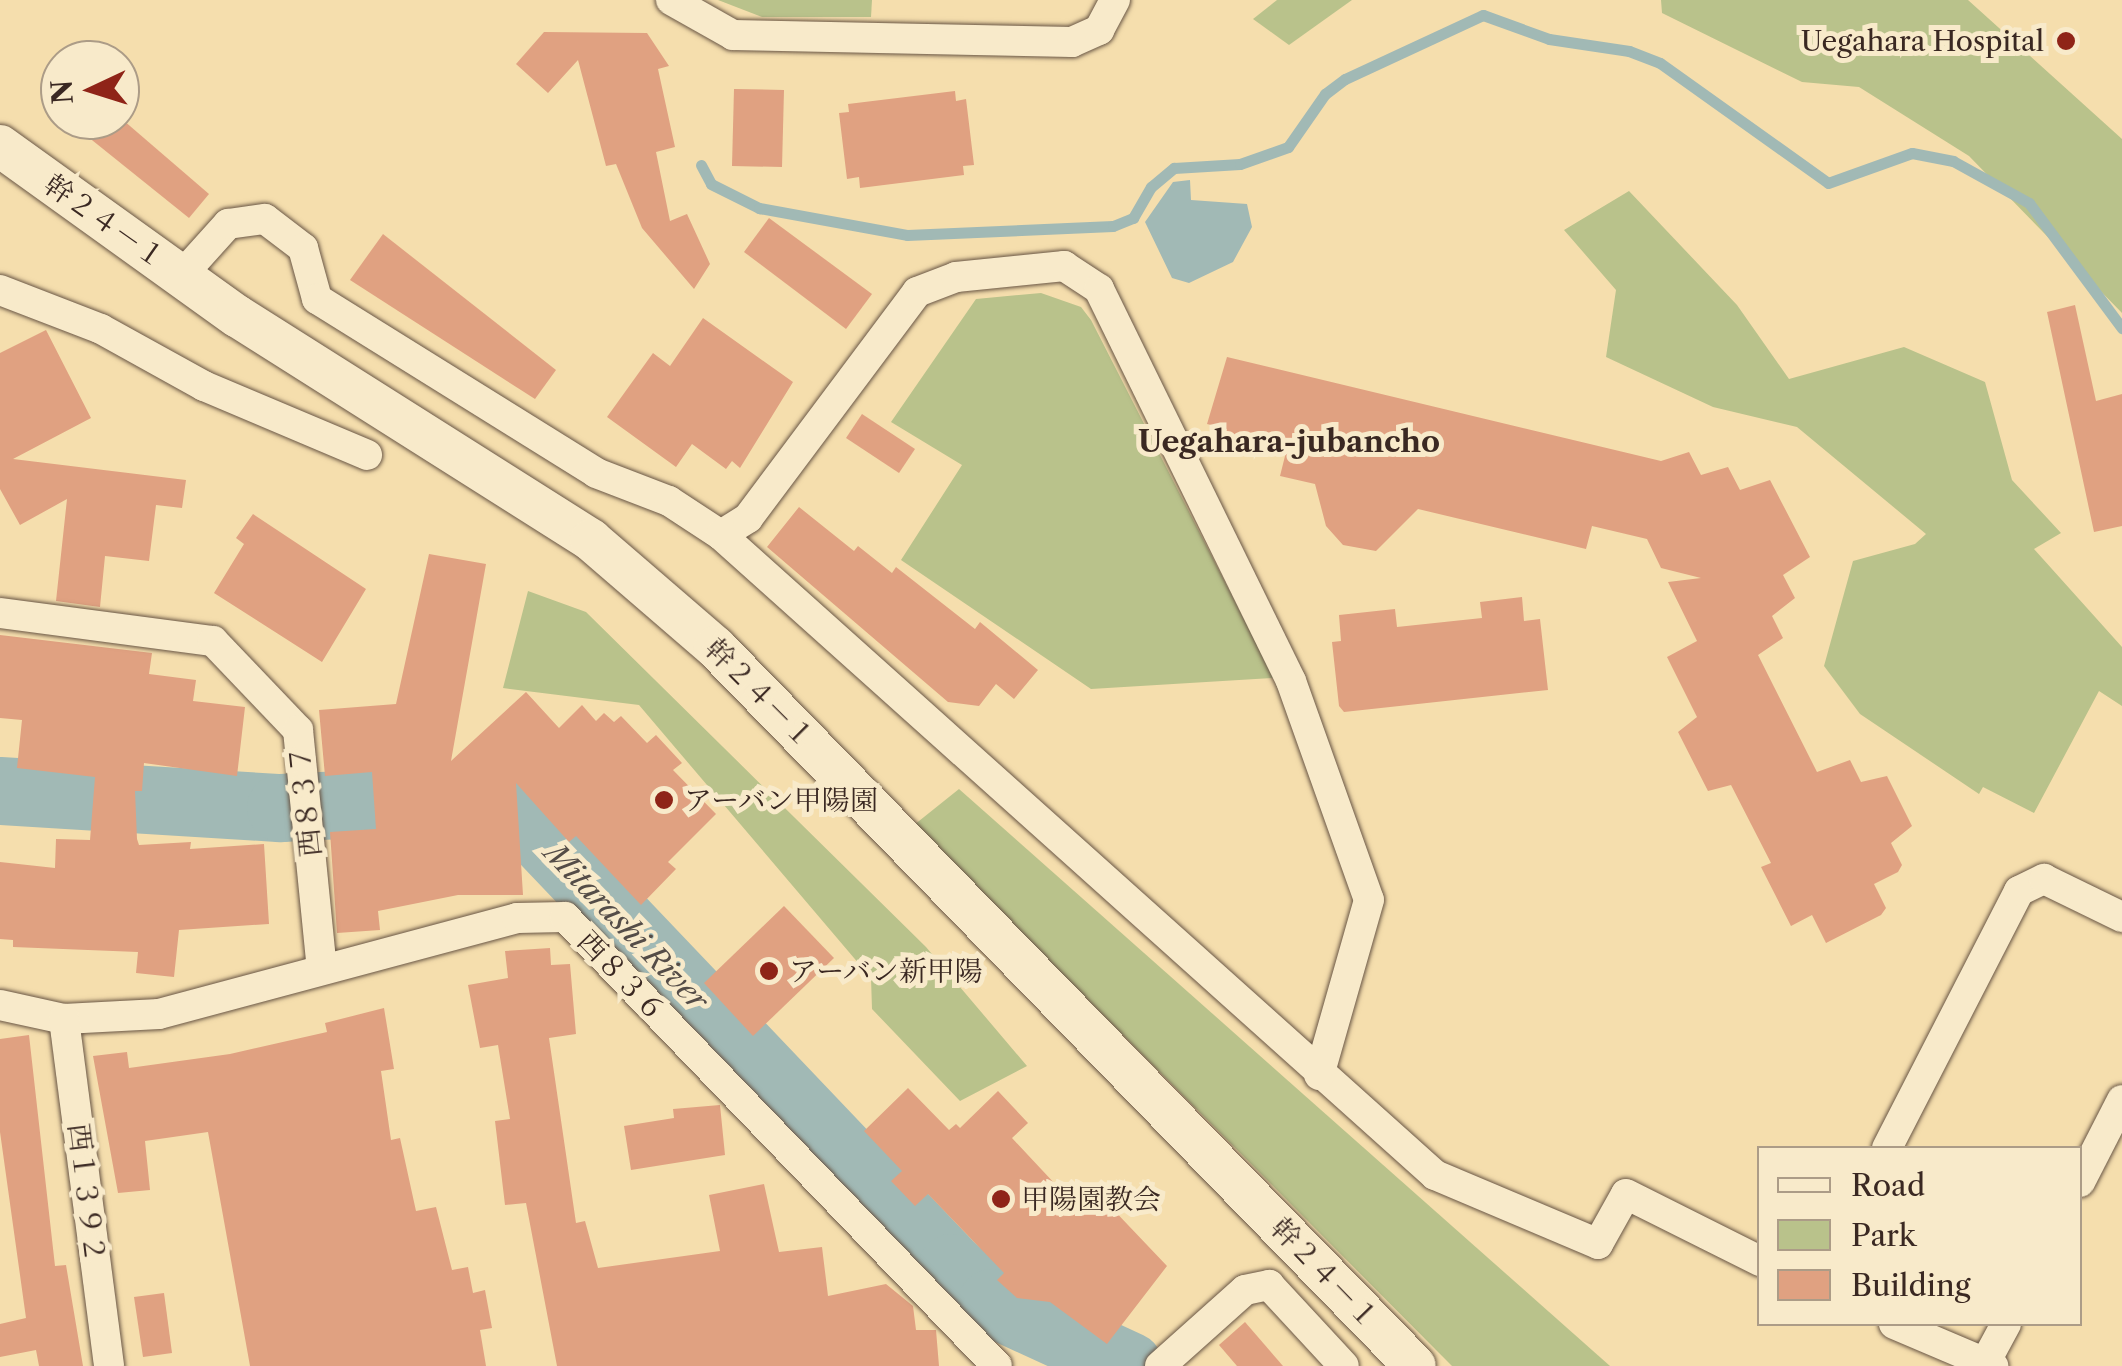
<!DOCTYPE html>
<meta charset="utf-8">
<style>
body{margin:0}
#map{position:relative;width:2122px;height:1366px;overflow:hidden;background:#f5dead;font-family:"Libre Caslon Text","Noto Serif JP",serif}
div>[style]{position:absolute}
[style*='--x']{left:calc(var(--x)*1px);top:calc(var(--y)*1px);width:calc(var(--w)*1px);rotate:calc(var(--a)*1deg)}
.green>*{inset:0;background:#b9c28b}
.water>*{inset:0;background:#a1b9b5}
.stream>*{height:11px;margin:-5.5px;padding:0 5.5px;transform-origin:5.5px;border-radius:5.5px;background:#a1b9b5}
.river>*{height:68px;margin:-34px;padding:0 34px;transform-origin:34px;border-radius:34px;background:#a1b9b5}
.building>*{inset:0;background:#e0a181}
.roads{filter:drop-shadow(0 0 2px #695645) drop-shadow(0 0 2px #695645)}
.street>*{height:30px;margin:-15px;padding:0 15px;transform-origin:15px;border-radius:15px;background:#f8eaca}
.secondary>*{height:42px;margin:-21px;padding:0 21px;transform-origin:21px;border-radius:21px;background:#f8eaca}
.dots>*{width:28px;height:28px;translate:-50% -50%;box-sizing:border-box;border:5px solid #f8eaca;border-radius:50%}
span{translate:-50% -50%;white-space:nowrap;text-align:center;line-height:1.15;-webkit-text-stroke:10px #f8eaca;paint-order:stroke}
.poi-label{font-size:28px;color:#3a2822}
.right{translate:-100% -50%;text-align:right}
.left{translate:0 -50%;text-align:left}
.street-label{font-size:28px;color:#3a2822}
.neighbourhood-label{font-size:30px;color:#3a2822;font-weight:700}
.water-label{font-size:30px;color:#544c47;font-style:italic}
.legend{position:absolute;left:1757px;top:1146px;width:325px;height:180px;box-sizing:border-box;background:#f8eaca;border:2px solid #ac9c87;margin:0;padding:12px 18px;list-style:none;font-size:30px;color:#3a2822}
.legend li{display:flex;align-items:center;gap:20px;height:50px}
.legend b{width:50px;border:2px solid #ac9c87}
.north{position:absolute;left:40px;top:40px;width:100px;height:100px;box-sizing:border-box;background:#f8eaca;border:2px solid #ac9c87;border-radius:50%;rotate:266deg;font-size:28px;font-weight:700;line-height:40px;text-align:center;color:#3a2822}
.north::after{content:'';display:block;margin:auto;width:35px;height:45px;background:#8f2418;clip-path:polygon(50% 0,100% 100%,50% 72%,0 100%)}
</style>
<div id="map">
<div class="green">
<i style="clip-path:polygon(718px 0,872px 0,871px 17px,762px 17px)"></i>
<i style="clip-path:polygon(1277px 0,1352px 0,1289px 45px,1253px 19px)"></i>
<i style="clip-path:polygon(1661px 0,1968px 0,2122px 139px,2122px 313px,1969px 156px,1859px 87px,1802px 82px,1662px 13px)"></i>
<i style="clip-path:polygon(1629px 191px,1737px 305px,1789px 379px,1904px 347px,1985px 382px,2012px 480px,2061px 533px,2034px 549px,2122px 647px,2122px 706px,2099px 691px,2034px 813px,1983px 787px,1979px 794px,1860px 714px,1824px 666px,1853px 561px,1915px 544px,1926px 534px,1797px 427px,1713px 407px,1606px 357px,1616px 290px,1564px 230px)"></i>
<i style="clip-path:polygon(1041px 293px,1081px 307px,1091px 320px,1274px 678px,1091px 689px,901px 560px,962px 465px,891px 422px,976px 299px)"></i>
<i style="clip-path:polygon(528px 591px,586px 612px,926px 947px,1027px 1066px,960px 1101px,872px 1009px,871px 978px,639px 705px,503px 688px)"></i>
<i style="clip-path:polygon(959px 789px,1610px 1366px,1452px 1366px,914px 825px)"></i>
</div>
<div class="water">
<i style="clip-path:polygon(1190px 180px,1191px 200px,1247px 204px,1252px 227px,1233px 262px,1189px 283px,1172px 278px,1145px 222px,1173px 182px)"></i>
</div>
<div class="stream">
<i style="--x:701;--y:165;--w:21;--a:62"></i>
<i style="--x:711;--y:184;--w:54;--a:26.6"></i>
<i style="--x:759;--y:208;--w:150;--a:10.3"></i>
<i style="--x:907;--y:235;--w:206;--a:-2.5"></i>
<i style="--x:1113;--y:226;--w:22;--a:-22"></i>
<i style="--x:1133;--y:218;--w:36;--a:-60"></i>
<i style="--x:1151;--y:187;--w:30;--a:-40"></i>
<i style="--x:1174;--y:168;--w:66;--a:-3.5"></i>
<i style="--x:1240;--y:164;--w:51;--a:-19.5"></i>
<i style="--x:1288;--y:147;--w:65;--a:-55.1"></i>
<i style="--x:1325;--y:94;--w:25;--a:-37"></i>
<i style="--x:1345;--y:79;--w:152;--a:-24.9"></i>
<i style="--x:1483;--y:15;--w:70;--a:20"></i>
<i style="--x:1549;--y:39;--w:81;--a:8.5"></i>
<i style="--x:1629;--y:51;--w:33;--a:21"></i>
<i style="--x:1660;--y:63;--w:206;--a:35.5"></i>
<i style="--x:1828;--y:183;--w:89;--a:-19.7"></i>
<i style="--x:1912;--y:153;--w:42;--a:11"></i>
<i style="--x:1953;--y:161;--w:87;--a:28.9"></i>
<i style="--x:2029;--y:203;--w:156;--a:53.4"></i>
</div>
<div class="river">
<i style="--x:0;--y:791;--w:282;--a:3.5"></i>
<i style="--x:281;--y:808;--w:186;--a:-2.8"></i>
<i style="--x:467;--y:799;--w:67;--a:22"></i>
<i style="--x:529;--y:824;--w:613;--a:46.39"></i>
<i style="--x:952;--y:1268;--w:53;--a:41.2"></i>
<i style="--x:992;--y:1303;--w:151;--a:24.7"></i>
</div>
<div class="building">
<i style="clip-path:polygon(544px 32px,647px 33px,669px 66px,658px 69px,675px 147px,656px 152px,670px 221px,687px 214px,710px 264px,694px 289px,642px 228px,616px 164px,606px 166px,578px 60px,548px 93px,516px 64px)"></i>
<i style="clip-path:polygon(734px 89px,784px 90px,782px 167px,732px 166px)"></i>
<i style="clip-path:polygon(955px 91px,956px 101px,966px 99px,974px 165px,963px 166px,964px 175px,860px 188px,859px 177px,847px 179px,839px 113px,849px 112px,848px 104px)"></i>
<i style="clip-path:polygon(67px 120px,123px 120px,209px 194px,189px 218px)"></i>
<i style="clip-path:polygon(769px 218px,872px 294px,846px 329px,744px 252px)"></i>
<i style="clip-path:polygon(383px 234px,556px 370px,535px 399px,350px 280px)"></i>
<i style="clip-path:polygon(2075px 305px,2096px 401px,2122px 394px,2122px 526px,2094px 532px,2047px 312px)"></i>
<i style="clip-path:polygon(703px 318px,793px 382px,740px 468px,732px 461px,726px 469px,692px 444px,676px 467px,607px 417px,653px 353px,670px 366px)"></i>
<i style="clip-path:polygon(46px 330px,91px 418px,13px 459px,186px 480px,182px 508px,156px 505px,149px 561px,105px 556px,100px 607px,56px 601px,67px 499px,20px 525px,0 489px,0 353px)"></i>
<i style="clip-path:polygon(1227px 357px,1661px 461px,1689px 452px,1701px 475px,1728px 467px,1740px 490px,1770px 480px,1810px 557px,1783px 575px,1795px 598px,1772px 616px,1783px 638px,1758px 655px,1817px 772px,1850px 760px,1861px 782px,1887px 776px,1912px 826px,1891px 843px,1902px 865px,1898px 872px,1874px 884px,1886px 908px,1881px 915px,1826px 943px,1812px 915px,1791px 926px,1761px 867px,1771px 863px,1731px 785px,1708px 791px,1678px 732px,1697px 717px,1667px 657px,1697px 641px,1668px 582px,1701px 578px,1661px 568px,1647px 539px,1592px 526px,1586px 549px,1418px 509px,1376px 551px,1343px 545px,1326px 526px,1315px 484px,1280px 476px,1286px 452px,1225px 438px,1227px 429px,1207px 424px)"></i>
<i style="clip-path:polygon(862px 414px,915px 449px,899px 473px,846px 438px)"></i>
<i style="clip-path:polygon(799px 507px,854px 551px,858px 546px,892px 573px,896px 567px,975px 629px,980px 622px,1038px 670px,1014px 699px,996px 684px,979px 706px,948px 702px,767px 547px)"></i>
<i style="clip-path:polygon(253px 514px,366px 589px,322px 662px,214px 593px,244px 544px,236px 538px)"></i>
<i style="clip-path:polygon(429px 554px,486px 564px,451px 761px,526px 692px,559px 728px,582px 705px,596px 721px,604px 713px,614px 722px,621px 716px,647px 743px,656px 735px,682px 763px,673px 770px,716px 814px,668px 862px,676px 869px,641px 905px,576px 836px,569px 842px,516px 783px,523px 895px,458px 895px,378px 911px,380px 930px,337px 933px,330px 832px,376px 829px,372px 772px,325px 776px,319px 710px,396px 704px)"></i>
<i style="clip-path:polygon(1522px 597px,1524px 621px,1540px 619px,1548px 690px,1344px 712px,1339px 706px,1332px 642px,1341px 641px,1339px 615px,1395px 609px,1397px 627px,1482px 618px,1480px 602px)"></i>
<i style="clip-path:polygon(0 635px,152px 653px,149px 674px,196px 680px,193px 701px,245px 707px,237px 776px,144px 763px,142px 791px,135px 791px,137px 839px,139px 845px,191px 842px,190px 849px,264px 844px,269px 924px,179px 930px,174px 977px,136px 973px,138px 952px,13px 947px,13px 940px,0 939px,0 862px,55px 868px,56px 839px,90px 840px,95px 777px,17px 768px,22px 720px,0 718px)"></i>
<i style="clip-path:polygon(784px 906px,834px 958px,753px 1036px,704px 983px)"></i>
<i style="clip-path:polygon(550px 948px,551px 965px,570px 964px,576px 1034px,549px 1038px,576px 1223px,585px 1221px,598px 1268px,720px 1251px,709px 1195px,764px 1184px,779px 1252px,822px 1247px,828px 1296px,886px 1284px,913px 1306px,916px 1330px,936px 1330px,939px 1366px,557px 1366px,526px 1203px,505px 1205px,495px 1121px,510px 1119px,498px 1045px,480px 1048px,468px 985px,508px 978px,505px 951px)"></i>
<i style="clip-path:polygon(384px 1008px,394px 1069px,381px 1071px,391px 1140px,400px 1138px,416px 1211px,436px 1207px,452px 1270px,468px 1267px,473px 1293px,485px 1290px,492px 1328px,480px 1330px,486px 1366px,250px 1366px,208px 1132px,145px 1141px,150px 1190px,118px 1193px,93px 1056px,127px 1052px,129px 1068px,230px 1054px,327px 1032px,325px 1023px)"></i>
<i style="clip-path:polygon(29px 1035px,55px 1266px,66px 1265px,83px 1366px,39px 1366px,36px 1350px,0 1357px,0 1324px,26px 1318px,0 1132px,0 1039px)"></i>
<i style="clip-path:polygon(908px 1088px,949px 1130px,956px 1124px,960px 1128px,998px 1091px,1028px 1123px,1012px 1138px,1071px 1201px,1089px 1184px,1167px 1266px,1107px 1344px,1050px 1302px,1017px 1298px,997px 1280px,1004px 1273px,928px 1194px,915px 1206px,891px 1181px,902px 1171px,864px 1131px)"></i>
<i style="clip-path:polygon(720px 1105px,725px 1155px,631px 1170px,624px 1126px,674px 1118px,673px 1109px)"></i>
<i style="clip-path:polygon(164px 1293px,172px 1353px,143px 1357px,134px 1297px)"></i>
<i style="clip-path:polygon(1245px 1322px,1283px 1366px,1237px 1366px,1219px 1345px)"></i>
</div>
<div class="roads">
<div class="street">
<i style="--x:671;--y:0;--w:71;--a:29.4"></i>
<i style="--x:733;--y:35;--w:339;--a:1.2"></i>
<i style="--x:1072;--y:42;--w:30;--a:-24"></i>
<i style="--x:1099;--y:30;--w:34;--a:-62"></i>
<i style="--x:182;--y:275;--w:69;--a:-48"></i>
<i style="--x:228;--y:224;--w:37;--a:-8"></i>
<i style="--x:265;--y:219;--w:48;--a:37.3"></i>
<i style="--x:303;--y:248;--w:53;--a:74.6"></i>
<i style="--x:317;--y:299;--w:329;--a:31.9"></i>
<i style="--x:596;--y:473;--w:78;--a:21"></i>
<i style="--x:669;--y:501;--w:62;--a:33.2"></i>
<i style="--x:721;--y:535;--w:959;--a:41.87"></i>
<i style="--x:1435;--y:1175;--w:177;--a:22.9"></i>
<i style="--x:1598;--y:1244;--w:57;--a:-60.8"></i>
<i style="--x:1626;--y:1194;--w:150;--a:26.6"></i>
<i style="--x:0;--y:290;--w:108;--a:21.1"></i>
<i style="--x:101;--y:329;--w:118;--a:29"></i>
<i style="--x:204;--y:386;--w:177;--a:22.9"></i>
<i style="--x:721;--y:535;--w:32;--a:-32"></i>
<i style="--x:748;--y:518;--w:282;--a:-53.2"></i>
<i style="--x:917;--y:292;--w:42;--a:-21"></i>
<i style="--x:956;--y:277;--w:109;--a:-5.8"></i>
<i style="--x:1064;--y:266;--w:42;--a:33.3"></i>
<i style="--x:1099;--y:289;--w:436;--a:63.9"></i>
<i style="--x:1291;--y:681;--w:232;--a:70.4"></i>
<i style="--x:1369;--y:900;--w:182;--a:105.9"></i>
<i style="--x:0;--y:613;--w:215;--a:7.5"></i>
<i style="--x:213;--y:641;--w:123;--a:46.3"></i>
<i style="--x:298;--y:730;--w:240;--a:84.3"></i>
<i style="--x:0;--y:1005;--w:66;--a:12.3"></i>
<i style="--x:64;--y:1019;--w:95;--a:-3"></i>
<i style="--x:159;--y:1014;--w:371;--a:-15"></i>
<i style="--x:517;--y:918;--w:48;--a:-1.2"></i>
<i style="--x:565;--y:917;--w:623;--a:46.11"></i>
<i style="--x:64;--y:1019;--w:350;--a:82.6"></i>
<i style="--x:1887;--y:1148;--w:289;--a:-62.8"></i>
<i style="--x:2019;--y:891;--w:28;--a:-26"></i>
<i style="--x:2044;--y:879;--w:87;--a:26"></i>
<i style="--x:2080;--y:1182;--w:92;--a:-62.9"></i>
<i style="--x:1894;--y:1324;--w:108;--a:23"></i>
<i style="--x:1985;--y:1363;--w:44;--a:-61.7"></i>
<i style="--x:1160;--y:1366;--w:114;--a:-41.8"></i>
<i style="--x:1245;--y:1290;--w:25;--a:-12"></i>
<i style="--x:1269;--y:1285;--w:110;--a:47.2"></i>
</div>
<div class="secondary">
<i style="--x:0;--y:146;--w:292;--a:35.7"></i>
<i style="--x:237;--y:316;--w:419;--a:32.3"></i>
<i style="--x:591;--y:540;--w:164;--a:40.8"></i>
<i style="--x:715;--y:647;--w:1003;--a:45.77"></i>
</div>
</div>
<div class="dots">
<i style="left:2066px;top:41px;background:#8f2418"></i>
<i style="left:664px;top:800px;background:#8f2418"></i>
<i style="left:769px;top:971px;background:#8f2418"></i>
<i style="left:1001px;top:1199px;background:#8f2418"></i>
</div>
<div class="poi-label">
<span class="right" style="left:2044px;top:41px">Uegahara Hospital</span>
<span class="left" style="left:684px;top:800px">アーバン甲陽園</span>
<span class="left" style="left:789px;top:971px">アーバン新甲陽</span>
<span class="left" style="left:1021px;top:1199px">甲陽園教会</span>
</div>
<div class="street-label">
<span style="left:105px;top:221px;rotate:35deg">幹２４－１</span>
<span style="left:760px;top:693px;rotate:45deg">幹２４－１</span>
<span style="left:305px;top:801px;rotate:-96deg">西８３７</span>
<span style="left:622px;top:976px;rotate:46deg">西８３６</span>
<span style="left:87px;top:1193px;rotate:83deg">西１３９２</span>
<span style="left:1325px;top:1273px;rotate:46deg">幹２４－１</span>
</div>
<div class="neighbourhood-label">
<span style="left:1289px;top:442px">Uegahara-jubancho</span>
</div>
<div class="water-label">
<span style="left:626px;top:927px;rotate:46deg">Mitarashi River</span>
</div>
<ul class="legend">
<li><b style="height:12px;background:#f8eaca"></b>Road</li>
<li><b style="height:28px;background:#b9c28b"></b>Park</li>
<li><b style="height:28px;background:#e0a181"></b>Building</li>
</ul>
<div class="north">N</div>
</div>
